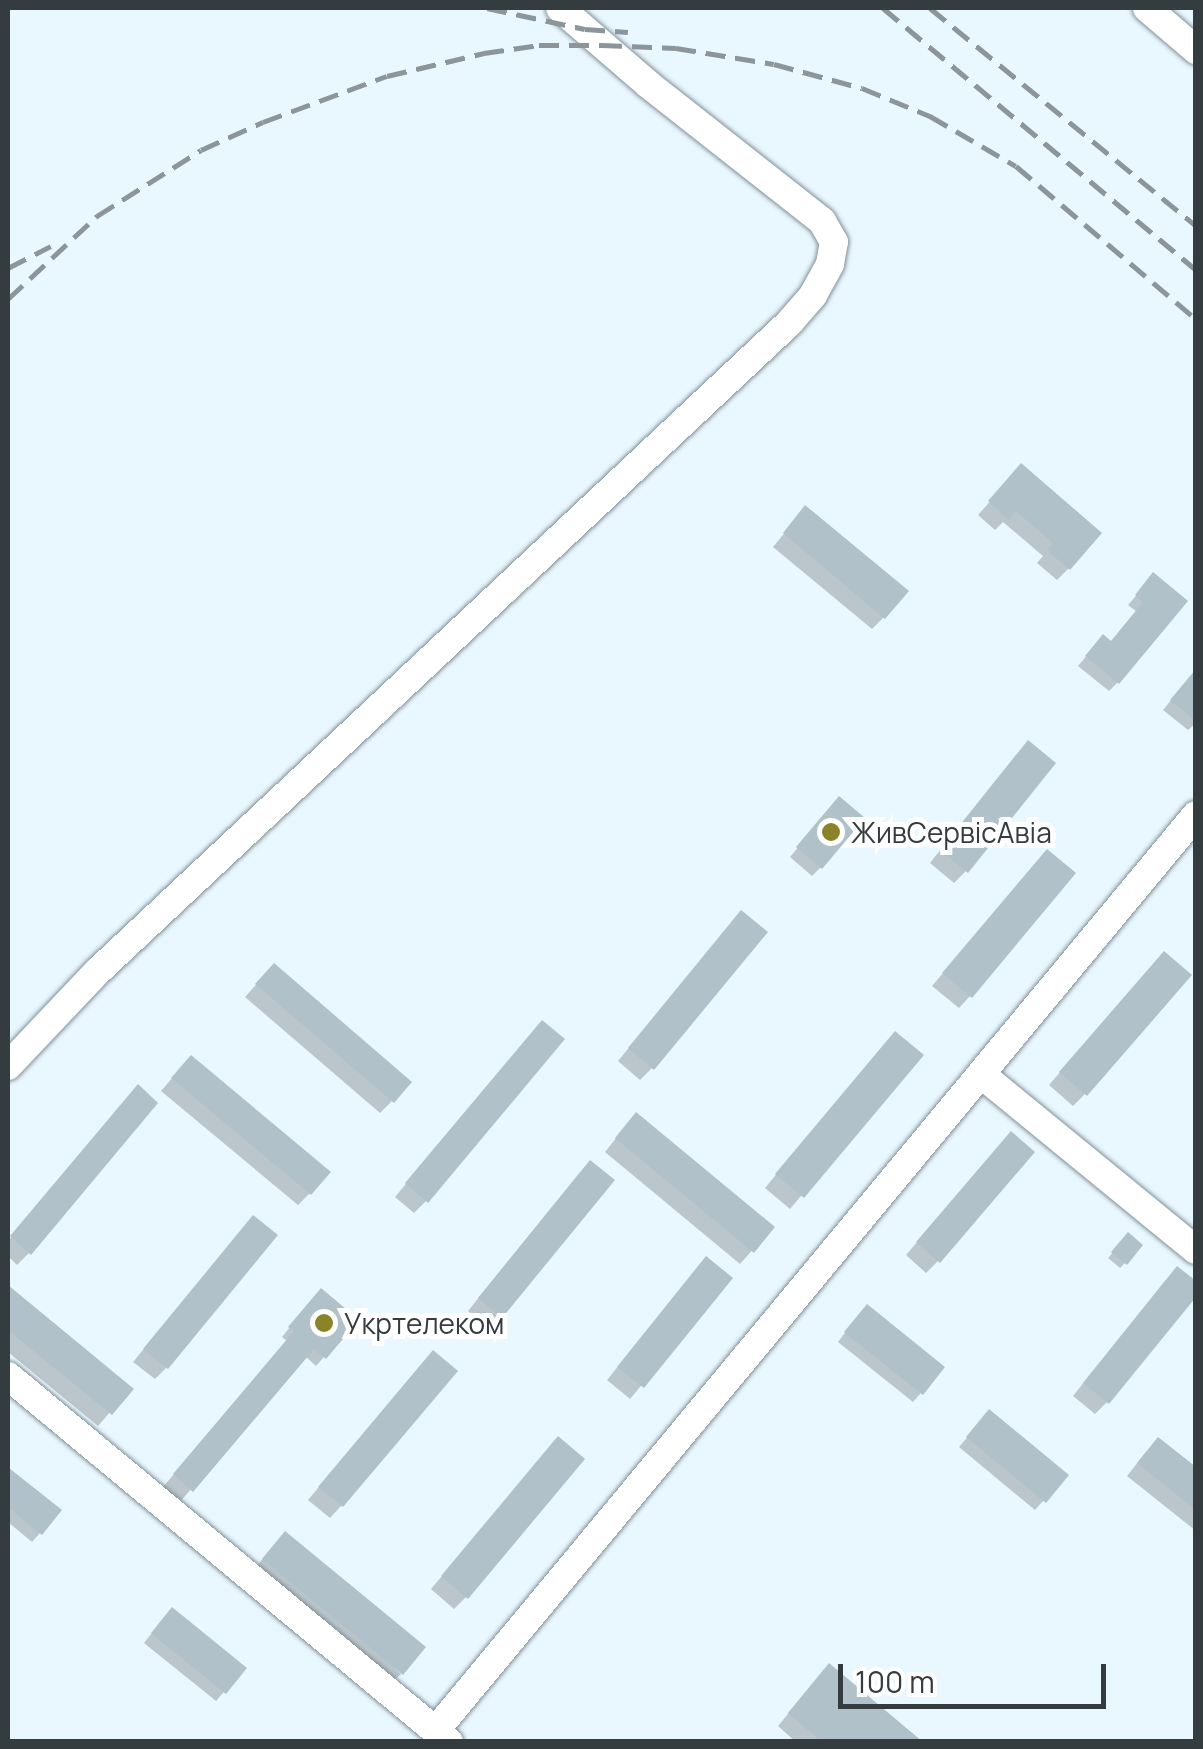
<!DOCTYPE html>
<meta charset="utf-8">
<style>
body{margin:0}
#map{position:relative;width:1203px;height:1749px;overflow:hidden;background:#e9f7ff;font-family:Manrope,sans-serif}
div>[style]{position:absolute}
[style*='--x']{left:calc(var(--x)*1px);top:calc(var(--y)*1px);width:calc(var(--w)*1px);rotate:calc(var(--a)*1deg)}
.shadow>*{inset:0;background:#0003}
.building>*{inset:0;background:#b0c1ca}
.roads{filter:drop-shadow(0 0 2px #809098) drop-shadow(0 0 2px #809098)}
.minor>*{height:28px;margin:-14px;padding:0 14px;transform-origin:14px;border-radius:14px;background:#fff}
.rail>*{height:5px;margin-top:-2.5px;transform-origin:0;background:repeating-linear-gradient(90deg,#8b959a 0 20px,transparent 0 30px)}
.dots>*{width:28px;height:28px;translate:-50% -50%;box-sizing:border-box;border:5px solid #fff;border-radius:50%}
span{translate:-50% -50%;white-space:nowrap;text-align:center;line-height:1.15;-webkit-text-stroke:10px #fff;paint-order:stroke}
.poi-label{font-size:28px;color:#353c3f}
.left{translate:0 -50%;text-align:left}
.frame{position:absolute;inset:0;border:10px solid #353c3f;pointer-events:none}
.scale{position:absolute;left:838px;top:1664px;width:268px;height:45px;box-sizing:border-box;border:5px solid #353c3f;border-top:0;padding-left:12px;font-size:30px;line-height:35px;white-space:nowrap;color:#353c3f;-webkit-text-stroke:8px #fff;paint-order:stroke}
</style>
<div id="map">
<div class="shadow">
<i style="clip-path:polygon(1021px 467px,1069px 568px,1057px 580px,1037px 563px,1043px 556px,1003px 522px,995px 530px,978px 515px)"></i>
<i style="clip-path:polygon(805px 508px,884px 617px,872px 629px,773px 547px)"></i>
<i style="clip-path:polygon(1153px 576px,1118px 682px,1109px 691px,1078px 666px,1095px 646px,1110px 643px,1137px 612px,1128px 605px)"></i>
<i style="clip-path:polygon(1196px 670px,1196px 723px,1188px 730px,1163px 710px)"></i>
<i style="clip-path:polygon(1016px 755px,966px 871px,954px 883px,930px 863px)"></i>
<i style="clip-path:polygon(831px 808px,821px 867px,812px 876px,790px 857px)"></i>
<i style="clip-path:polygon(1035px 865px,970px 996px,959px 1008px,932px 986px)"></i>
<i style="clip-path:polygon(730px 925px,652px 1068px,640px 1080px,618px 1061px)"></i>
<i style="clip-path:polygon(1152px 966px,1085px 1094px,1073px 1106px,1049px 1085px)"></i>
<i style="clip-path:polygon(262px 978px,392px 1101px,380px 1113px,245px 997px)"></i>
<i style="clip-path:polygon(530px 1035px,426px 1201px,414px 1213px,395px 1197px)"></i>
<i style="clip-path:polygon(883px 1046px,920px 1055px,790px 1209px,765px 1188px)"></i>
<i style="clip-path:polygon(179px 1070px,310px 1193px,298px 1205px,161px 1091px)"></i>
<i style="clip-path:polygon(126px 1100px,29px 1253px,17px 1265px,8px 1256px,8px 1241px)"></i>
<i style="clip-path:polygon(625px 1127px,772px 1228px,740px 1264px,605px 1152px)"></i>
<i style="clip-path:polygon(999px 1146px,938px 1261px,926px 1273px,906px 1255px)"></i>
<i style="clip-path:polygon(578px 1175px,500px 1316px,488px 1328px,468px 1311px)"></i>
<i style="clip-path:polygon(242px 1230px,167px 1367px,155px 1379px,133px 1362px)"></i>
<i style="clip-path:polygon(1123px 1241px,1125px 1263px,1120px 1268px,1108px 1258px)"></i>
<i style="clip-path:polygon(695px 1271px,730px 1279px,630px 1399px,607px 1380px)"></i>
<i style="clip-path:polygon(1165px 1281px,1107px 1402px,1095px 1414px,1073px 1396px)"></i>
<i style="clip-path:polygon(8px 1288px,130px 1389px,98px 1426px,8px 1352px)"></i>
<i style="clip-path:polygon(312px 1300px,324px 1357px,316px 1366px,305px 1356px,180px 1502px,163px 1487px,287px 1341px,282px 1337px)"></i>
<i style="clip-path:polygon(858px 1316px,921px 1393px,913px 1402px,838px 1342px)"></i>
<i style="clip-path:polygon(421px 1365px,341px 1506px,330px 1518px,308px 1500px)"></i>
<i style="clip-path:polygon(981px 1421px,1065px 1476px,1035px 1510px,959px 1447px)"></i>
<i style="clip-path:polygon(546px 1452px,466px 1597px,454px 1609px,431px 1589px)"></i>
<i style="clip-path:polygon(1146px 1452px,1196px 1470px,1196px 1531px,1127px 1476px)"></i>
<i style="clip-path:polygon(9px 1471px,40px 1533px,32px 1542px,8px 1522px)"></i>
<i style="clip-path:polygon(273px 1546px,401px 1674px,389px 1685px,252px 1572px)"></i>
<i style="clip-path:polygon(163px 1619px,244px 1669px,216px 1701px,144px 1643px)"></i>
<i style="clip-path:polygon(817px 1679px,919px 1742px,796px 1742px,778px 1726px)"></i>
</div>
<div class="building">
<i style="clip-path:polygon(1021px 463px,1102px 533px,1070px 570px,1047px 550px,1053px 543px,1016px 511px,1009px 520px,988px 501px)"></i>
<i style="clip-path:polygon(805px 505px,909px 591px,885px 619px,783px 533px)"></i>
<i style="clip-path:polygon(1153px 572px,1188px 601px,1119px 684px,1085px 656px,1103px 634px,1111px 641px,1143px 602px,1135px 595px)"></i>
<i style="clip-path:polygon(1196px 669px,1196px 721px,1170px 700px)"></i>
<i style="clip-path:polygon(1028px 740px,1056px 763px,968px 873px,940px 850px)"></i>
<i style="clip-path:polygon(839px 796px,865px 818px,822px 869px,796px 847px)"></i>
<i style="clip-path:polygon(1047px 849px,1076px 873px,972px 998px,942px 973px)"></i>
<i style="clip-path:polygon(741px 910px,768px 932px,654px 1070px,628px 1048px)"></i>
<i style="clip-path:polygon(1164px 951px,1192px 975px,1087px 1096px,1059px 1072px)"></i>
<i style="clip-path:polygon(274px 963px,412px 1082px,394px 1103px,255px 984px)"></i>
<i style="clip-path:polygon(542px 1020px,565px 1039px,428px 1203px,405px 1183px)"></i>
<i style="clip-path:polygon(895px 1031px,924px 1055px,804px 1198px,775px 1174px)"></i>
<i style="clip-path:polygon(191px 1055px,331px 1172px,311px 1195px,171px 1078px)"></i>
<i style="clip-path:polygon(138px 1084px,158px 1103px,31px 1255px,10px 1236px)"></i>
<i style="clip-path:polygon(636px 1112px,775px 1227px,754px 1253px,615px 1138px)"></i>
<i style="clip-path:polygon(1011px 1131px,1035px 1152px,940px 1263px,916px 1242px)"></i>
<i style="clip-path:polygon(590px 1160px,615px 1180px,502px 1318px,478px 1298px)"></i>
<i style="clip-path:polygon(253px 1215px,278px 1235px,168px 1369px,143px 1349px)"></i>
<i style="clip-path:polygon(1128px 1232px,1143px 1245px,1127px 1265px,1111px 1252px)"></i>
<i style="clip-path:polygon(706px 1256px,733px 1278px,644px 1388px,617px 1367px)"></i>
<i style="clip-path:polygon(1177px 1266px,1196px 1281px,1196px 1297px,1109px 1404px,1083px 1383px)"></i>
<i style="clip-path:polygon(8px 1285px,134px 1389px,112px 1415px,8px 1330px)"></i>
<i style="clip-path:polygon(321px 1288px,359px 1320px,326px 1359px,314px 1349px,193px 1492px,173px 1474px,294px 1331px,288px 1327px)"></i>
<i style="clip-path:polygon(867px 1304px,945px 1367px,923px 1395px,844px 1332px)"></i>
<i style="clip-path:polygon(433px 1350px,458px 1371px,343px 1507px,318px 1487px)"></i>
<i style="clip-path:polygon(989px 1409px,1069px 1475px,1046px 1503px,966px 1437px)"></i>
<i style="clip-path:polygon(558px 1436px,585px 1459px,468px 1599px,441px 1576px)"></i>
<i style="clip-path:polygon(1158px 1437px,1196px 1467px,1196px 1510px,1137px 1463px)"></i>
<i style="clip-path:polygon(9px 1468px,62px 1510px,42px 1535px,8px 1507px)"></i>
<i style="clip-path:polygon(285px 1531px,426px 1647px,403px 1675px,262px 1559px)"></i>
<i style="clip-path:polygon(172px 1607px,247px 1668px,226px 1694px,151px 1633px)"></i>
<i style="clip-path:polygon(829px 1663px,923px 1742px,822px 1742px,788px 1713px)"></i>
</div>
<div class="roads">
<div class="minor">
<i style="--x:1147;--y:8;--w:65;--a:40.6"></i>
<i style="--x:8;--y:1066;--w:129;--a:-46.6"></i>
<i style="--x:97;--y:972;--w:949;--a:-43.16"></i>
<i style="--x:789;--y:323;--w:37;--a:-49"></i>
<i style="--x:813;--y:295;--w:35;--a:-61"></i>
<i style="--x:830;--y:264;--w:22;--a:-80"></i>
<i style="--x:834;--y:242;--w:24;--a:-120"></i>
<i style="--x:822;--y:221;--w:221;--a:-141.8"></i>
<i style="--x:648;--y:84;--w:116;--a:-139.2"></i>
<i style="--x:982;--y:1075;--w:276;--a:39.3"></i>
<i style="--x:8;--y:1376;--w:573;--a:39.69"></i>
<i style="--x:436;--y:1730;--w:1189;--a:-50.29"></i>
</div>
</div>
<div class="rail">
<i style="--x:487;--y:8;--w:100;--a:12.1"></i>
<i style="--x:585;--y:29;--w:43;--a:4"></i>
<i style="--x:883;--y:8;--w:408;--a:39.9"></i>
<i style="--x:930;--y:8;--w:344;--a:39.3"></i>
<i style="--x:8;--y:268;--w:48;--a:-27.1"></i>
<i style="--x:8;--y:299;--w:122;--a:-43"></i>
<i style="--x:97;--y:216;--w:123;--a:-32.4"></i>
<i style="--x:201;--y:150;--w:68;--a:-24.3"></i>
<i style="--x:263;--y:122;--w:132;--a:-20.4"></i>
<i style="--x:387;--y:76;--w:100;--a:-13.3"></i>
<i style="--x:484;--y:53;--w:56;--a:-8.3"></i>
<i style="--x:539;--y:45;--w:63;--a:0"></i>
<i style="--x:602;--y:45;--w:74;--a:2.3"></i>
<i style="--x:676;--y:48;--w:99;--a:9.3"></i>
<i style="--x:774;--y:64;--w:91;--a:15.3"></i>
<i style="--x:862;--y:88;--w:74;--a:22.4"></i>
<i style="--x:930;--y:116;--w:99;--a:30.2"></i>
<i style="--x:1016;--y:166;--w:236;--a:40.4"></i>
</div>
<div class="dots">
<i style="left:831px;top:832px;background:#8b8229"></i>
<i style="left:324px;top:1323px;background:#8b8229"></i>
</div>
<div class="poi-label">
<span class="left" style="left:851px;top:832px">ЖивСервісАвіа</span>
<span class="left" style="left:344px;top:1323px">Укртелеком</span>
</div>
<div class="frame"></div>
<div class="scale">100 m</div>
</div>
